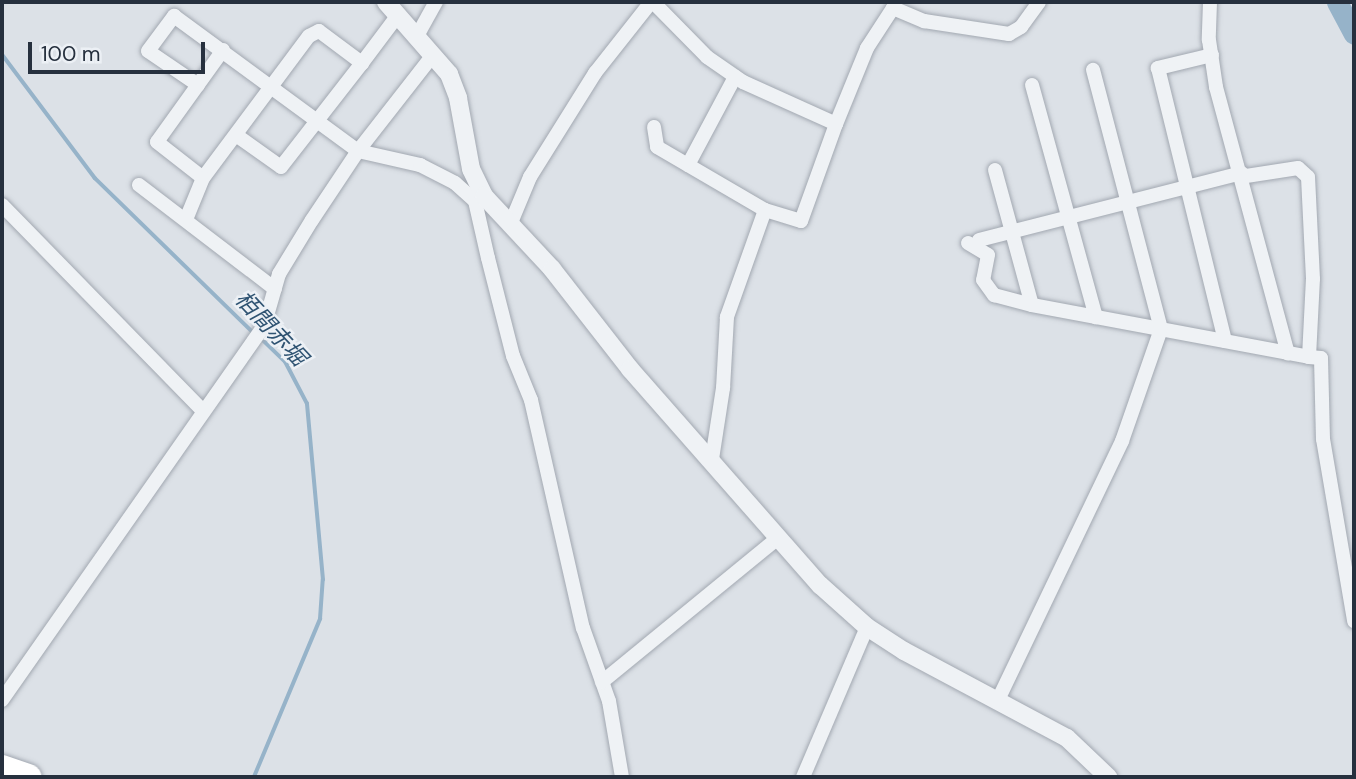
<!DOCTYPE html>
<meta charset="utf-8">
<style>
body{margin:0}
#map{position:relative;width:1356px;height:779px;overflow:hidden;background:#dce1e7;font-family:"DM Sans","Noto Sans JP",sans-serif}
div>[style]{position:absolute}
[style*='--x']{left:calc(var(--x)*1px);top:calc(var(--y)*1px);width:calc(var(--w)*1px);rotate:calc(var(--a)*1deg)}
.stream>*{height:3.5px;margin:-1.75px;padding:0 1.75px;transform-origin:1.75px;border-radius:1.75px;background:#96b3c9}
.river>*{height:21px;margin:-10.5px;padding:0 10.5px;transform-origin:10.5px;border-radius:10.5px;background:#96b3c9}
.roads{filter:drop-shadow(0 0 2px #a2a8b1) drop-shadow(0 0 2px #a2a8b1)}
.minor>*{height:14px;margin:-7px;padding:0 7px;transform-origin:7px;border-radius:7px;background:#eff2f5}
.tertiary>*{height:18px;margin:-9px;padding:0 9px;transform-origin:9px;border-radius:9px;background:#eff2f5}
.motorway>*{height:26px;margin:-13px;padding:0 13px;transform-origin:13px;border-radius:13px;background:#fff}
span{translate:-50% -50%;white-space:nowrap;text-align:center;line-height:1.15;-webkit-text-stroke:5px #ecf0f5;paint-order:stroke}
.water-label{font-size:23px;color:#2f5372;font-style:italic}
.frame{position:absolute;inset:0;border:4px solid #26303e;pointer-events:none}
.scale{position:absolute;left:28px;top:42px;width:177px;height:32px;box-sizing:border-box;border:4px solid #26303e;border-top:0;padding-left:9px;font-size:21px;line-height:24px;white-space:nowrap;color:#26303e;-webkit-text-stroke:5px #ecf0f5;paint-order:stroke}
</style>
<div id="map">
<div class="stream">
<i style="--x:2;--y:54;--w:155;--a:53.1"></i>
<i style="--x:95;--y:178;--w:222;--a:44.3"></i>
<i style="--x:254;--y:777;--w:171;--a:-67.3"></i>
<i style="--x:320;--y:619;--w:39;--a:-86"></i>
<i style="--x:323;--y:580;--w:177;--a:-95.2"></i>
<i style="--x:307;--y:404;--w:47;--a:-117.6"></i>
<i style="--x:285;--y:362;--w:35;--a:-136"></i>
</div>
<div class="river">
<i style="--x:1337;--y:2;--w:36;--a:62"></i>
</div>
<div class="roads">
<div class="minor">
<i style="--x:653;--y:2;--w:77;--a:45.5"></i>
<i style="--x:707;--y:57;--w:44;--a:34.8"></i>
<i style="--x:743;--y:82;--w:102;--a:24.3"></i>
<i style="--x:836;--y:124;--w:103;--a:109.8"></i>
<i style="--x:801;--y:221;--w:38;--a:-163"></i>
<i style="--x:765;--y:210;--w:114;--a:109.6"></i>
<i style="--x:727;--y:317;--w:71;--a:93.2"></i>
<i style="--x:723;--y:388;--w:72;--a:98.8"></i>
<i style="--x:1210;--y:2;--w:38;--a:92"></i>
<i style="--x:1209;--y:40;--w:48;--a:81.5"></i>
<i style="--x:1216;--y:87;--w:276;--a:74.9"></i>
<i style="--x:417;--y:36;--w:39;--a:-61"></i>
<i style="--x:223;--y:50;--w:113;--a:125.7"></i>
<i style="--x:157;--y:142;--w:58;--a:38"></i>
<i style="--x:203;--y:178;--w:177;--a:-53.3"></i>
<i style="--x:309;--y:36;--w:11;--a:-27"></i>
<i style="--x:319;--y:31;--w:54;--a:36.7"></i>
<i style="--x:362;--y:63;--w:60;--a:-53.1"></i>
<i style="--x:1212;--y:55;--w:56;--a:166.5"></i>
<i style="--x:1158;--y:68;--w:281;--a:76.2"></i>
<i style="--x:198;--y:85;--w:60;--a:-145.8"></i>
<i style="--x:148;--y:51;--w:44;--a:-53.4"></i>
<i style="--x:174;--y:16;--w:228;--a:36.3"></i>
<i style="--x:358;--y:151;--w:64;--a:12.7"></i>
<i style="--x:420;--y:165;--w:39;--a:27"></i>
<i style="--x:455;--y:183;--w:27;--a:42"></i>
<i style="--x:1032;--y:85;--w:241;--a:74.6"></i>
<i style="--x:836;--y:124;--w:82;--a:-67.8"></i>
<i style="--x:867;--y:48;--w:48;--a:-57"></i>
<i style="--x:893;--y:8;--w:34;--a:23"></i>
<i style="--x:924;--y:21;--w:86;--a:8.7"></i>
<i style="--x:1009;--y:34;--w:14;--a:-30"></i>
<i style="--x:1021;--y:27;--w:31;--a:-54"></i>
<i style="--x:654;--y:127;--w:20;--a:81"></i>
<i style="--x:657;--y:147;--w:125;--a:30.3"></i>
<i style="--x:236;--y:135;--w:55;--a:35.4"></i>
<i style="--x:281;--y:167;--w:132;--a:-52.1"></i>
<i style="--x:688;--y:165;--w:100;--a:-61.9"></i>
<i style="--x:995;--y:170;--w:140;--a:74.7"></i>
<i style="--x:1032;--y:305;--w:282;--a:10.6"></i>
<i style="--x:1309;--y:357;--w:78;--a:-87.1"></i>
<i style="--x:1313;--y:279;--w:102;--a:-92.8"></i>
<i style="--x:1308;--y:177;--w:13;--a:-138"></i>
<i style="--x:1298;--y:168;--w:59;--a:171.2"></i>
<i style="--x:139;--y:185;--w:171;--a:37.4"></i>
<i style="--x:484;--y:196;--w:10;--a:151"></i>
<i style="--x:475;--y:201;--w:58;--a:77.2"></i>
<i style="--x:488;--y:258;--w:101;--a:75.7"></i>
<i style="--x:513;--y:356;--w:48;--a:67.8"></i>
<i style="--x:531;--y:400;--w:234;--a:77.2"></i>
<i style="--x:583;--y:628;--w:77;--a:70.4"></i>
<i style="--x:609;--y:701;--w:77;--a:80.3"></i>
<i style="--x:2;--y:205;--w:286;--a:45.7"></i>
<i style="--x:187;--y:217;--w:42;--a:-67.7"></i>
<i style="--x:510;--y:225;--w:52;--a:-67.4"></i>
<i style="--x:530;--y:177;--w:123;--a:-58"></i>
<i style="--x:595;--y:73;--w:90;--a:-51.7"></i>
<i style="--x:979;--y:240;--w:271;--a:-14.3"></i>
<i style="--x:968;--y:243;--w:23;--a:31"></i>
<i style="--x:988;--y:255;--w:25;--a:101"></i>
<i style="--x:983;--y:280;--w:19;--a:54"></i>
<i style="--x:994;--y:295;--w:39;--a:15"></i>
<i style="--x:1309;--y:357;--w:12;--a:5"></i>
<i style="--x:1321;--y:358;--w:81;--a:88.6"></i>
<i style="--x:1323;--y:439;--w:185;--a:80.3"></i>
<i style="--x:602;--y:682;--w:227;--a:-39.3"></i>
<i style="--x:2;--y:700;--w:457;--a:-55"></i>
<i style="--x:264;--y:326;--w:54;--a:-73.9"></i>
<i style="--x:279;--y:274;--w:63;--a:-58.6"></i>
<i style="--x:312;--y:220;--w:83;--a:-56.3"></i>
<i style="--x:358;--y:151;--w:122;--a:-52"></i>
<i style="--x:998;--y:700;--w:287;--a:-64.4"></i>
<i style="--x:1122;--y:441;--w:119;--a:-70.8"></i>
<i style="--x:1161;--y:329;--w:268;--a:-104.7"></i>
<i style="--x:803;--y:777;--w:163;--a:-66.9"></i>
</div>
<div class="tertiary">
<i style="--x:386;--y:2;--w:96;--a:48.8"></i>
<i style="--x:449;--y:74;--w:26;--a:69"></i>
<i style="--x:458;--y:98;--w:72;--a:79.6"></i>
<i style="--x:471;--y:169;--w:30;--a:64"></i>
<i style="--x:484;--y:196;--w:100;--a:47"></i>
<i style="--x:552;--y:269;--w:127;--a:52"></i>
<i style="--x:630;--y:369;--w:288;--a:48.7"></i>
<i style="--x:820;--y:585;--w:63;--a:41.8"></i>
<i style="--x:867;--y:627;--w:44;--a:33"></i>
<i style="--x:904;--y:651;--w:185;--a:28.1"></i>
<i style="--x:1067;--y:738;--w:57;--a:43.6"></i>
</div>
<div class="motorway">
<i style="--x:2;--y:768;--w:28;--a:19"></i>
</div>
</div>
<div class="water-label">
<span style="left:271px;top:328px;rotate:47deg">栢間赤堀</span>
</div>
<div class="frame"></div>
<div class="scale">100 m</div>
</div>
